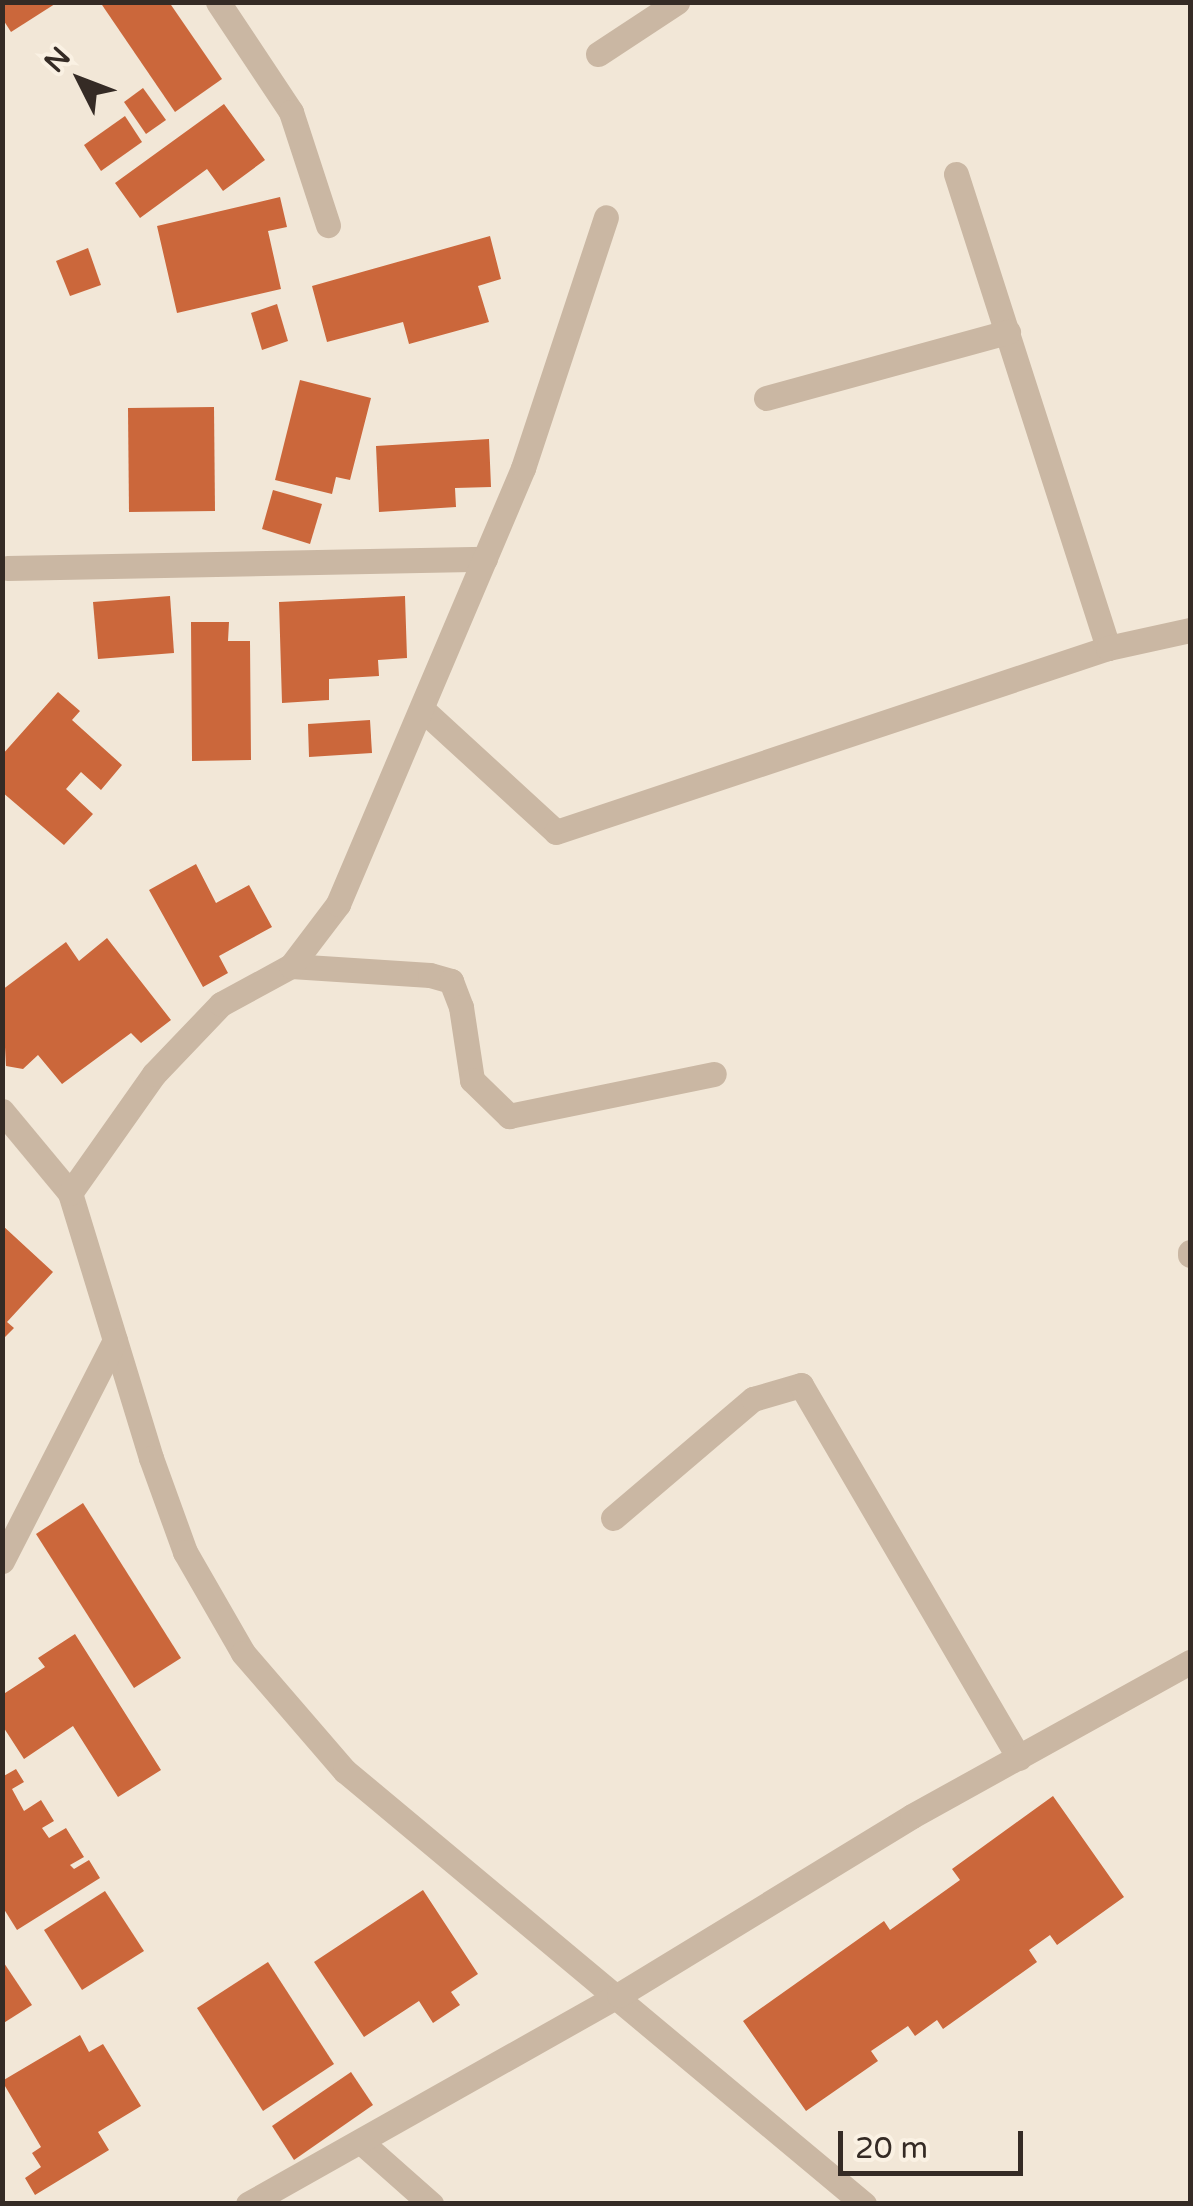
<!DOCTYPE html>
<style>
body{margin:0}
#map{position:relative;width:1193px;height:2206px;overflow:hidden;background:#f2e7d7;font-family:"Varela Round",sans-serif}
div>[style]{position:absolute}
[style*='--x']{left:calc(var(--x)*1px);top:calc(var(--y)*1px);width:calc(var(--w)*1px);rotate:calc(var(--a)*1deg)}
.building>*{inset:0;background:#cb673b}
.minor>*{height:25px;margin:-12.5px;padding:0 12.5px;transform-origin:12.5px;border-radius:12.5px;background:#cab7a3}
span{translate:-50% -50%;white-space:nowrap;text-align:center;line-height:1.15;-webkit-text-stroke:9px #faf1e3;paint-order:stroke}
.frame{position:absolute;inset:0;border:5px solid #352b25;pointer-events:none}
.north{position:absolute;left:30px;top:30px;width:100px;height:100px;-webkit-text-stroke:8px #faf1e3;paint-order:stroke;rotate:312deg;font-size:28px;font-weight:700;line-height:40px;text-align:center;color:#352b25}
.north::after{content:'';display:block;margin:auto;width:35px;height:45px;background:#352b25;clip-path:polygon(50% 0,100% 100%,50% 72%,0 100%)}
.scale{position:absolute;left:838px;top:2131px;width:185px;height:45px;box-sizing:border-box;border:5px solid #352b25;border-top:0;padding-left:12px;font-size:30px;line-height:35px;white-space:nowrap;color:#352b25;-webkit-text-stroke:8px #faf1e3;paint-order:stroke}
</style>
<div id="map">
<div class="building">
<i style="clip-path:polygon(2px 2px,58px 2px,11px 32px,2px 18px)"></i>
<i style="clip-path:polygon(100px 2px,169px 2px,222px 79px,175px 112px)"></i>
<i style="clip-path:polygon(143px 88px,166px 120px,146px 134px,124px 102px)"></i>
<i style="clip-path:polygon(224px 104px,265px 160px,223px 191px,207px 169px,140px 218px,115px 183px)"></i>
<i style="clip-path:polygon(125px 116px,142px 142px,101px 171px,84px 145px)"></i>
<i style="clip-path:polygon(280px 197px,287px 227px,268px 231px,281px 289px,177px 313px,157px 226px)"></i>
<i style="clip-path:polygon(490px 236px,501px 279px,478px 286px,489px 322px,409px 344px,403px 322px,327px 342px,312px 286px)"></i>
<i style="clip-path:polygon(88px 248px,101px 285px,70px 296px,56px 261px)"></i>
<i style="clip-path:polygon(277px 304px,288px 341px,262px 350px,251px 313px)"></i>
<i style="clip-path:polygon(300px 380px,371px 398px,350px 480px,336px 477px,332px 494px,275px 480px)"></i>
<i style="clip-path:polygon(214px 407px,215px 511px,129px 512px,128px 408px)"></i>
<i style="clip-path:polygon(489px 439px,491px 487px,455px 488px,456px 507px,379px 512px,376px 446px)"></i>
<i style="clip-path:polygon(273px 490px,322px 504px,310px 544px,262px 529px)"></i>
<i style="clip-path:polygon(170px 596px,174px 653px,98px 659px,93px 602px)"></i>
<i style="clip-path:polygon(405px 596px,407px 658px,378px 660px,379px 676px,329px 679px,329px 700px,282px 703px,279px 602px)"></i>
<i style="clip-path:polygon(191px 622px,229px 622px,228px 641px,250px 641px,251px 760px,192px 761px)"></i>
<i style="clip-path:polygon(58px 692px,80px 711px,72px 720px,122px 765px,101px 790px,81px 772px,66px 789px,93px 814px,64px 845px,2px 792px,2px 755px)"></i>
<i style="clip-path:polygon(370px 720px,372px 753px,309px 757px,308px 724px)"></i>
<i style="clip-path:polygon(196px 864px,216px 903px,249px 885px,272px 927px,219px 956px,228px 973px,203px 987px,149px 890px)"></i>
<i style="clip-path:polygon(107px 938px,171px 1020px,141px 1043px,131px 1033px,62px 1084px,38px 1055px,23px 1069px,6px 1066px,2px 990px,66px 942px,79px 961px)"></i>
<i style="clip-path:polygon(2px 1225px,53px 1272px,7px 1322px,14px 1328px,2px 1340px)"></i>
<i style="clip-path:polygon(83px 1503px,181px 1658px,134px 1688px,36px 1534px)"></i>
<i style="clip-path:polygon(75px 1634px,161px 1770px,118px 1797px,73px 1726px,24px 1759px,2px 1725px,2px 1695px,45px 1667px,38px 1658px)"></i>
<i style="clip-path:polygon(16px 1769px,24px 1782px,12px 1789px,24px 1811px,41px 1800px,54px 1821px,42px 1828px,49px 1838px,66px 1828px,84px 1857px,70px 1865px,74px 1869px,89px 1860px,100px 1878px,17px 1930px,2px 1906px,2px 1777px)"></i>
<i style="clip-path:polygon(1053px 1796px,1124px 1897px,1057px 1945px,1050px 1935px,1029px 1950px,1037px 1962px,943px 2029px,937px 2020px,915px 2036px,908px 2026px,871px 2051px,878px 2061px,806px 2111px,743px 2021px,884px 1921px,890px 1930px,960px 1880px,952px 1869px)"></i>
<i style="clip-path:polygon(423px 1890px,478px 1974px,451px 1992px,460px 2005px,433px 2023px,419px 2001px,364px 2037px,314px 1962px)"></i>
<i style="clip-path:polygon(105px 1891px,144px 1951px,82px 1990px,44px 1930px)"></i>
<i style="clip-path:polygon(2px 1960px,32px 2005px,2px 2024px)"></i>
<i style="clip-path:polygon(268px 1962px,334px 2064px,263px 2111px,197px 2008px)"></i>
<i style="clip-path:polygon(80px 2035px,89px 2052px,103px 2044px,141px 2106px,98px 2132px,109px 2150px,35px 2195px,25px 2178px,41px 2167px,32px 2153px,41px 2147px,2px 2081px)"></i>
<i style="clip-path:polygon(351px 2072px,373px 2105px,294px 2160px,272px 2126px)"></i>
</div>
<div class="minor">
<i style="--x:218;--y:2;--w:132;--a:56.4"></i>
<i style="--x:291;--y:112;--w:119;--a:71.9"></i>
<i style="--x:598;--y:54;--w:95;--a:-33.4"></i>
<i style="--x:956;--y:174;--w:498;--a:72.2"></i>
<i style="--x:766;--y:398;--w:251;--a:-15.3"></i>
<i style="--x:7;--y:568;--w:478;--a:-1.1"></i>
<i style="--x:423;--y:710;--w:180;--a:42.5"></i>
<i style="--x:556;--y:832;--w:582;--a:-18.43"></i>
<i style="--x:1108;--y:648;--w:84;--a:-12.4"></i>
<i style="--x:291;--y:966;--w:139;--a:3.7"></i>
<i style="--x:430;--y:975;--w:22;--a:16"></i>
<i style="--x:451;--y:981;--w:28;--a:69"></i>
<i style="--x:461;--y:1007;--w:74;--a:81.4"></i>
<i style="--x:472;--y:1080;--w:52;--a:44.2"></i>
<i style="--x:509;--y:1116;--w:209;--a:-11.6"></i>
<i style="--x:2;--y:1111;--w:107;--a:50.3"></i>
<i style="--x:70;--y:1193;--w:277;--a:73"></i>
<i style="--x:151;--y:1458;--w:100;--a:70.1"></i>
<i style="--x:185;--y:1552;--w:116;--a:60.1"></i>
<i style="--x:243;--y:1653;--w:156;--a:49.2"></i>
<i style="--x:345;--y:1771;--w:676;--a:39.84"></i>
<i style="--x:70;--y:1193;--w:146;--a:-54.8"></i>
<i style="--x:154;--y:1074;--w:97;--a:-46.3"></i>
<i style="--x:221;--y:1004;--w:80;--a:-28.5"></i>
<i style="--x:291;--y:966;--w:78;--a:-52.8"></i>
<i style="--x:338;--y:904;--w:474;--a:-67"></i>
<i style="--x:523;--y:468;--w:264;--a:-71.7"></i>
<i style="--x:1190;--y:1252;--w:3;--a:90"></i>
<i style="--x:613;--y:1518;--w:184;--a:-40.4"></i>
<i style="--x:753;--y:1399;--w:50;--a:-16.3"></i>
<i style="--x:801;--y:1385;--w:432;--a:59.7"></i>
<i style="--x:2;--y:1561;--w:248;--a:-62.9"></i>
<i style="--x:361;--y:2142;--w:94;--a:41.5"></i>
<i style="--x:248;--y:2204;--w:426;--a:-29.4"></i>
<i style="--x:619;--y:1995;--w:343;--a:-31.4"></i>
<i style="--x:912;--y:1816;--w:318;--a:-29"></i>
</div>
<div class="frame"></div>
<div class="north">N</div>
<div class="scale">20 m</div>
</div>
